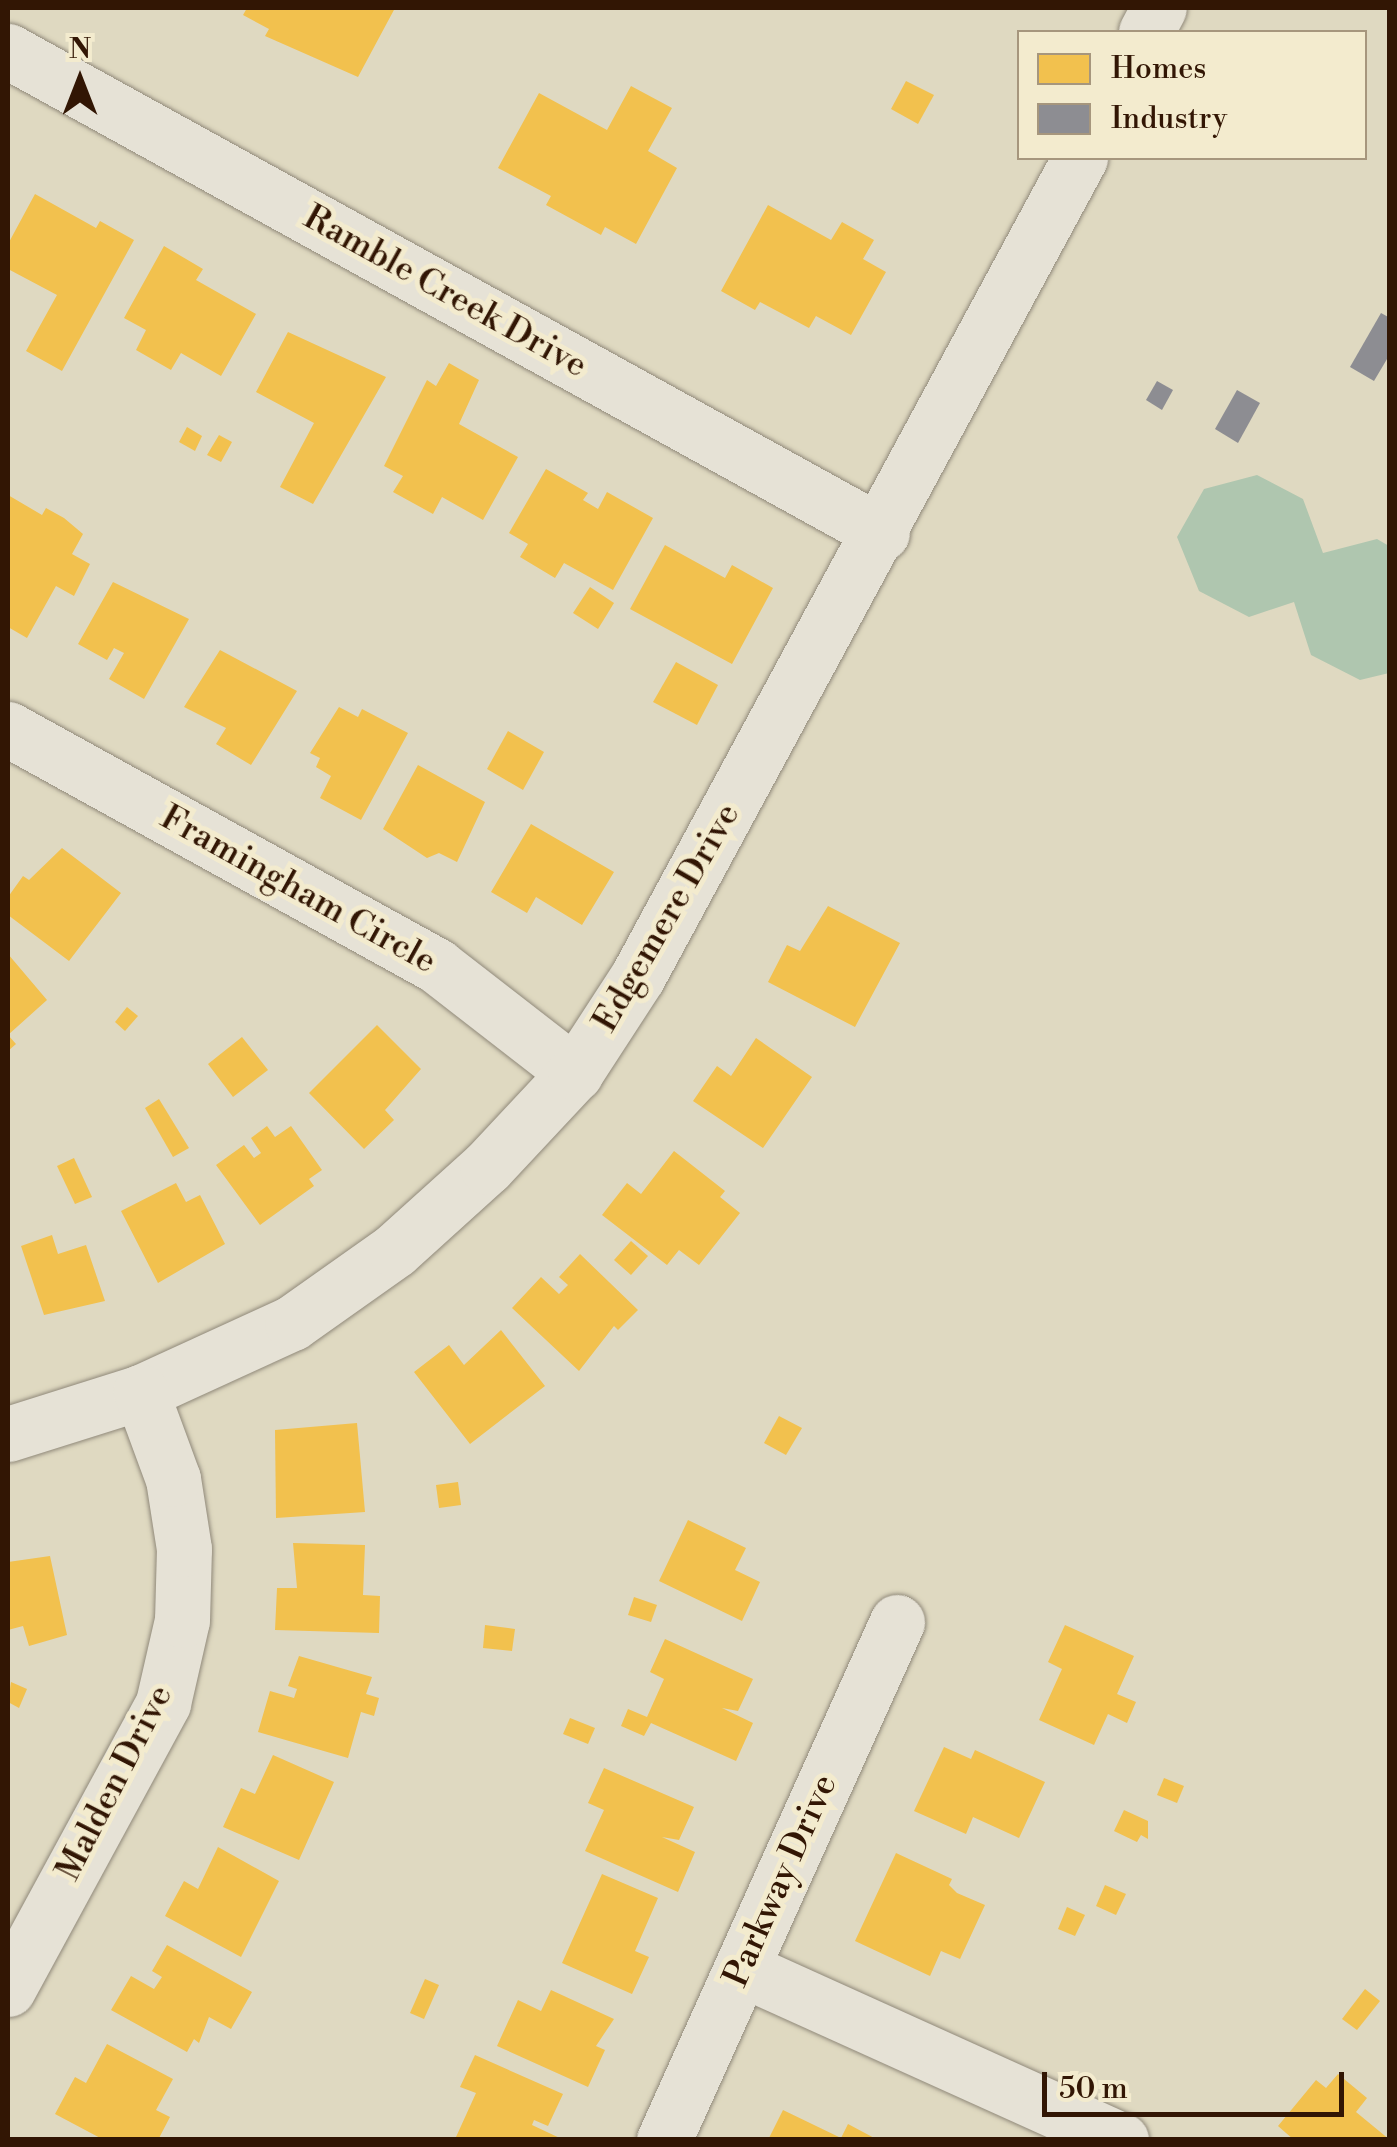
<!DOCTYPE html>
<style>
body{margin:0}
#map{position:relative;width:1397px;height:2147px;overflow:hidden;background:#dfd9c1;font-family:"Libre Bodoni",serif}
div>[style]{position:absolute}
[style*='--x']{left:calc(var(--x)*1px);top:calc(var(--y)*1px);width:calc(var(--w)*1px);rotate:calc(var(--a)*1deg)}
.water>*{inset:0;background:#afc6af}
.homes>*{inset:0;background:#f2c14e}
.industry>*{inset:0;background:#8d8d92}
.roads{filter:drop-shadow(0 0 2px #90897a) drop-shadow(0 0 2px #90897a)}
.minor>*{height:55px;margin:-27.5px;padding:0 27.5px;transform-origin:27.5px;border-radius:27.5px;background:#e6e2d6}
span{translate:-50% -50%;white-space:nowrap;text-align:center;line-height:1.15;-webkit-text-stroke:10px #f3ebce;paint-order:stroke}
.street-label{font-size:35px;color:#321604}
.frame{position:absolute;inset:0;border:10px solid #321604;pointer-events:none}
.legend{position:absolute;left:1017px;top:30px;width:350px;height:130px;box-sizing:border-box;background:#f3ebce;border:2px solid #a6967d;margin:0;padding:12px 18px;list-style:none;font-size:30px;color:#321604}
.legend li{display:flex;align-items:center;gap:20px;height:50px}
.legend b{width:50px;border:2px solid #a6967d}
.north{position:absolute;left:30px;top:30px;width:100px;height:100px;-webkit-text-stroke:8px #f3ebce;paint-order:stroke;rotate:0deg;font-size:28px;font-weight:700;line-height:40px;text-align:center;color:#321604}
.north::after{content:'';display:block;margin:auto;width:35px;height:45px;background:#321604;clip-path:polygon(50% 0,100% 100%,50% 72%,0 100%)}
.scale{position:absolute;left:1042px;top:2072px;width:302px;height:45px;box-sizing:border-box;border:5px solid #321604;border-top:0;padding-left:12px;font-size:30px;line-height:35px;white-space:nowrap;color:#321604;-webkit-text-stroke:8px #f3ebce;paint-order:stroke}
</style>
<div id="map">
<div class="water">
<i style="clip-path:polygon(1257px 475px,1303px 499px,1323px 553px,1377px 539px,1389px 546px,1389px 673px,1360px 680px,1311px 655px,1294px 602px,1249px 617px,1199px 591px,1177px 537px,1204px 489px)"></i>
</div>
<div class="homes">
<i style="clip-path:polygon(247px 8px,395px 8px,358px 77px,265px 36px,269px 29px,243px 15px)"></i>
<i style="clip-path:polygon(906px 81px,934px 95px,918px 124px,891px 109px)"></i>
<i style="clip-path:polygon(631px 86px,672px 108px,648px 151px,677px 168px,636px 244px,605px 227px,601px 235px,546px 205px,551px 196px,498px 168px,539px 93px,607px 130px)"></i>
<i style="clip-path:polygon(35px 194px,96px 228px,100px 221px,134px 240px,62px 371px,26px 351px,57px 295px,8px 269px,8px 244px)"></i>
<i style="clip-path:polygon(768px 205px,831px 240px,842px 222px,874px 240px,863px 259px,886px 272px,851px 335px,816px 316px,809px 328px,760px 302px,755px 310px,721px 291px)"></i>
<i style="clip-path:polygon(164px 246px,203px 269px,196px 280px,256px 314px,221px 376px,181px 353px,171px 370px,136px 350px,146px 330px,124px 318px)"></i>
<i style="clip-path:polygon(288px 332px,386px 377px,313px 504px,280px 487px,314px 423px,256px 392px)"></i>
<i style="clip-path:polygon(449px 363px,479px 380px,459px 424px,518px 457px,483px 520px,442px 497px,433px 514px,393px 492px,403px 476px,384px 466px,427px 380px,436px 386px)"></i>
<i style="clip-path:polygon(187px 427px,202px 436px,195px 451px,179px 442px)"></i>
<i style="clip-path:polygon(219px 435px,232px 442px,221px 462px,207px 455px)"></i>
<i style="clip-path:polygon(546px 469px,588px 493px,583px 500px,598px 509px,607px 492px,653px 518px,613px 590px,564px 563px,555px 578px,520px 557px,528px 544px,509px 533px)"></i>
<i style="clip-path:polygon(8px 495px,42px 515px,46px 508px,64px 518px,83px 534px,72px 554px,90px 564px,74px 596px,56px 586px,27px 638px,8px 627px)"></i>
<i style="clip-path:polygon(665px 545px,725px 578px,732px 565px,773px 588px,732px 664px,630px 609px)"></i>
<i style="clip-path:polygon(113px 582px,189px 619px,144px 699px,109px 679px,124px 653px,114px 648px,107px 660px,78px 644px)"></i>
<i style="clip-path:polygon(590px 587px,614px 603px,598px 629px,573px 613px)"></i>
<i style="clip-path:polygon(220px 650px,297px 691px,251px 765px,216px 744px,226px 728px,184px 707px)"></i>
<i style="clip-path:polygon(676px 662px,718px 685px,697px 725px,653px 702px)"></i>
<i style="clip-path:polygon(339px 707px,358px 717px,362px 709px,408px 733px,361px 820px,320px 798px,331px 776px,316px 767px,320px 758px,310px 753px)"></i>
<i style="clip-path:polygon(508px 731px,544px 752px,523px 790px,487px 769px)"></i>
<i style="clip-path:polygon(418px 765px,485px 802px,457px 862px,439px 853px,427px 858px,383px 829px)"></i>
<i style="clip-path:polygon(531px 824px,614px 872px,582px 925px,536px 897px,527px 913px,491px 892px)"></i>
<i style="clip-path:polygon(62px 848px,121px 893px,69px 961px,8px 915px,8px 897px,23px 876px,29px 880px)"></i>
<i style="clip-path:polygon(828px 906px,900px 943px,855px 1027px,768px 982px,787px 945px,800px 951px)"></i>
<i style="clip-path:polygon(8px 954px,47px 1000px,8px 1035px,16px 1044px,8px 1051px)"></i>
<i style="clip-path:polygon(127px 1007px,138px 1016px,125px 1031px,115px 1022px)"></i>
<i style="clip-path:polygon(377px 1025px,421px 1069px,385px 1110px,394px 1120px,364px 1149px,309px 1093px)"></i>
<i style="clip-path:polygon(242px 1037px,268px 1070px,233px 1097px,208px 1064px)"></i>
<i style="clip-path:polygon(756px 1038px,812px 1077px,763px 1148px,693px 1101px,717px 1066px,731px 1076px)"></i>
<i style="clip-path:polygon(159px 1099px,189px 1148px,173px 1157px,145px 1108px)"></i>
<i style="clip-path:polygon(267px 1126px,275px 1137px,291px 1126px,322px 1170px,309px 1179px,314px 1186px,260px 1225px,216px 1165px,244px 1145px,254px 1158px,261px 1153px,251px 1138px)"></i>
<i style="clip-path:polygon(674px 1151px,725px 1191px,720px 1197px,740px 1213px,699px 1265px,679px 1250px,667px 1265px,602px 1215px,627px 1183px,641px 1194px)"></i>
<i style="clip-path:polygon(74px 1158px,92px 1197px,75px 1204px,57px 1166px)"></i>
<i style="clip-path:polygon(176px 1183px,186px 1202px,200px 1195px,225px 1244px,158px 1283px,121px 1211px)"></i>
<i style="clip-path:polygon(52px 1235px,58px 1254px,86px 1245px,105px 1301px,44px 1315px,21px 1246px)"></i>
<i style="clip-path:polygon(631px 1241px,648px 1256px,631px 1275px,614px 1260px)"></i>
<i style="clip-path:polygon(580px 1254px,638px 1310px,618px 1330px,614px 1326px,579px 1371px,512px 1308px,541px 1277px,559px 1294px,568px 1285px,559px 1277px)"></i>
<i style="clip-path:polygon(501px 1330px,545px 1386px,470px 1444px,414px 1372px,449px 1345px,464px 1365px)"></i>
<i style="clip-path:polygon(779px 1416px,802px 1428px,786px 1455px,764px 1443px)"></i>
<i style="clip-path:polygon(357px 1423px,365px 1512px,276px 1518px,275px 1430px)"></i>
<i style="clip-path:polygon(458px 1482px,461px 1505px,439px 1508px,436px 1485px)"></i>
<i style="clip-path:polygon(688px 1520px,746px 1548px,735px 1570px,760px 1582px,742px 1621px,659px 1581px)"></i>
<i style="clip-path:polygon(293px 1543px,365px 1545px,363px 1595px,380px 1596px,379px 1633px,275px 1630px,277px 1588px,297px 1588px)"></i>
<i style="clip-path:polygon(50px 1556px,67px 1635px,29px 1646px,23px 1626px,8px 1630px,8px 1562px)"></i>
<i style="clip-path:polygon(634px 1597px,657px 1605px,651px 1622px,628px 1615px)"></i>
<i style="clip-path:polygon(485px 1625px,515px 1629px,512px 1651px,483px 1648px)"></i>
<i style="clip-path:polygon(1065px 1625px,1134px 1656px,1117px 1694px,1136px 1702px,1127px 1723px,1108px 1714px,1094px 1745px,1039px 1720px,1062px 1669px,1048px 1662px)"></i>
<i style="clip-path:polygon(665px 1639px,753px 1679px,738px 1711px,722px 1708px,753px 1723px,736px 1761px,651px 1723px,644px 1736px,621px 1726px,628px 1709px,647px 1717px,664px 1679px,650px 1672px)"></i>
<i style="clip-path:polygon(299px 1656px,372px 1677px,366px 1694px,379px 1698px,374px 1716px,361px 1712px,348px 1758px,258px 1732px,270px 1691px,294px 1698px,297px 1689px,288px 1686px)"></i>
<i style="clip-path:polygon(11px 1682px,27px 1689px,19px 1708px,8px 1702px)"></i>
<i style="clip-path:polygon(570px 1718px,595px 1728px,588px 1744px,563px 1734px)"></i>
<i style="clip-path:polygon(944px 1747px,971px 1759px,975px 1750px,1045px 1782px,1019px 1838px,973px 1817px,966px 1834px,914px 1811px)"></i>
<i style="clip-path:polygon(273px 1755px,334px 1782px,299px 1860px,223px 1827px,241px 1788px,255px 1794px)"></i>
<i style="clip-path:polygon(604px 1768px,694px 1807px,679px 1840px,662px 1837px,695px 1852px,678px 1892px,585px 1851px,604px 1810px,588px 1803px)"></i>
<i style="clip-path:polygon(1164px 1778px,1184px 1786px,1177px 1803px,1157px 1795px)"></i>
<i style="clip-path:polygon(1124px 1810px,1148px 1821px,1148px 1839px,1141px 1835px,1137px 1842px,1114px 1831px)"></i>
<i style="clip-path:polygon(218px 1847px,279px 1881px,241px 1957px,165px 1916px,184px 1881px,198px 1889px)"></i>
<i style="clip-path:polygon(896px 1853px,952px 1879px,949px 1885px,957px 1893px,985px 1905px,960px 1959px,941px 1951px,930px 1976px,855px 1941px)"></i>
<i style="clip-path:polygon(602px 1874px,658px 1898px,635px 1951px,649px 1957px,632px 1994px,562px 1963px)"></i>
<i style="clip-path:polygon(1105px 1885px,1126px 1894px,1116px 1915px,1096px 1906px)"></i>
<i style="clip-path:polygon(1067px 1907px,1085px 1915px,1075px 1936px,1058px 1929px)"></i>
<i style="clip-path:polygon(167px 1945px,252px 1992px,231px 2029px,209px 2017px,199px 2043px,194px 2039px,187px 2052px,111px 2010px,131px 1976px,154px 1989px,162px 1977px,152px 1971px)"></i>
<i style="clip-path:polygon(425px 1979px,439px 1985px,424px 2019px,410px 2013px)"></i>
<i style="clip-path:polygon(1365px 1989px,1380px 2001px,1357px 2030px,1342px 2019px)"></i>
<i style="clip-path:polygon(551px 1990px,614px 2019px,596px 2046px,605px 2050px,588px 2087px,497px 2046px,518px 2000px,541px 2011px)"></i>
<i style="clip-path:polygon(107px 2044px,173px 2079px,156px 2110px,170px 2117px,158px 2140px,104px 2140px,55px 2114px,75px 2077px,86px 2083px)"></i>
<i style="clip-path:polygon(475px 2055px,563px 2094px,548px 2126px,534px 2120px,532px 2125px,564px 2140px,456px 2137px,476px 2093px,460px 2087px)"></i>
<i style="clip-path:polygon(1338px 2074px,1367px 2098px,1356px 2112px,1390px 2140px,1294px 2140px,1278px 2126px,1316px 2080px,1326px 2088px)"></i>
<i style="clip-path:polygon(783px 2110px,841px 2138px,848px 2124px,878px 2140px,768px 2140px)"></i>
</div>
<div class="industry">
<i style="clip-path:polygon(1381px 313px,1390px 318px,1390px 354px,1374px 381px,1350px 367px)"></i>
<i style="clip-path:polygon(1157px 381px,1173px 390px,1162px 410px,1146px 400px)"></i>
<i style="clip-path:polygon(1237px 390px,1260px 403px,1238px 443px,1215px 429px)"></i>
</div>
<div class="roads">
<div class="minor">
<i style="--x:1146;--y:32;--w:27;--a:-62"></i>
<i style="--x:8;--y:51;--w:998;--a:28.88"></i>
<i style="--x:8;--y:729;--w:490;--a:28.9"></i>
<i style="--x:437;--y:966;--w:175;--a:37.8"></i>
<i style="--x:8;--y:1434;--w:139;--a:-17.5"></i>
<i style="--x:141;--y:1392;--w:166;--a:-24.6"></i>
<i style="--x:292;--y:1323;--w:126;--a:-35.3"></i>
<i style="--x:395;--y:1250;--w:124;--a:-42.1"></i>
<i style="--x:487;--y:1167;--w:129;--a:-46.9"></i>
<i style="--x:575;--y:1073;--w:116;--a:-57"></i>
<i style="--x:638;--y:976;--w:930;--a:-61.62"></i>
<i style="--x:742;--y:1969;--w:416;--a:24.3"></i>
<i style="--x:8;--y:1989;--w:325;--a:-61.5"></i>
<i style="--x:163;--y:1703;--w:85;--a:-77.1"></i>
<i style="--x:182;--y:1620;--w:71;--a:-88.4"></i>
<i style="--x:184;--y:1549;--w:71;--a:-98.9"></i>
<i style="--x:173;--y:1479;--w:93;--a:-110.2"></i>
<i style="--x:664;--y:2140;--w:568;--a:-65.78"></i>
</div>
</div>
<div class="street-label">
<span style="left:445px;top:292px;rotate:29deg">Ramble Creek Drive</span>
<span style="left:298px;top:890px;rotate:29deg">Framingham Circle</span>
<span style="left:667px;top:918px;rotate:-60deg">Edgemere Drive</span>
<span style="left:115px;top:1783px;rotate:-63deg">Malden Drive</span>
<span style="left:781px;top:1881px;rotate:-66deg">Parkway Drive</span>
</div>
<div class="frame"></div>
<ul class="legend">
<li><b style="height:28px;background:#f2c14e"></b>Homes</li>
<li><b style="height:28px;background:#8d8d92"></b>Industry</li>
</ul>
<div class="north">N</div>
<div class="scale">50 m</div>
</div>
